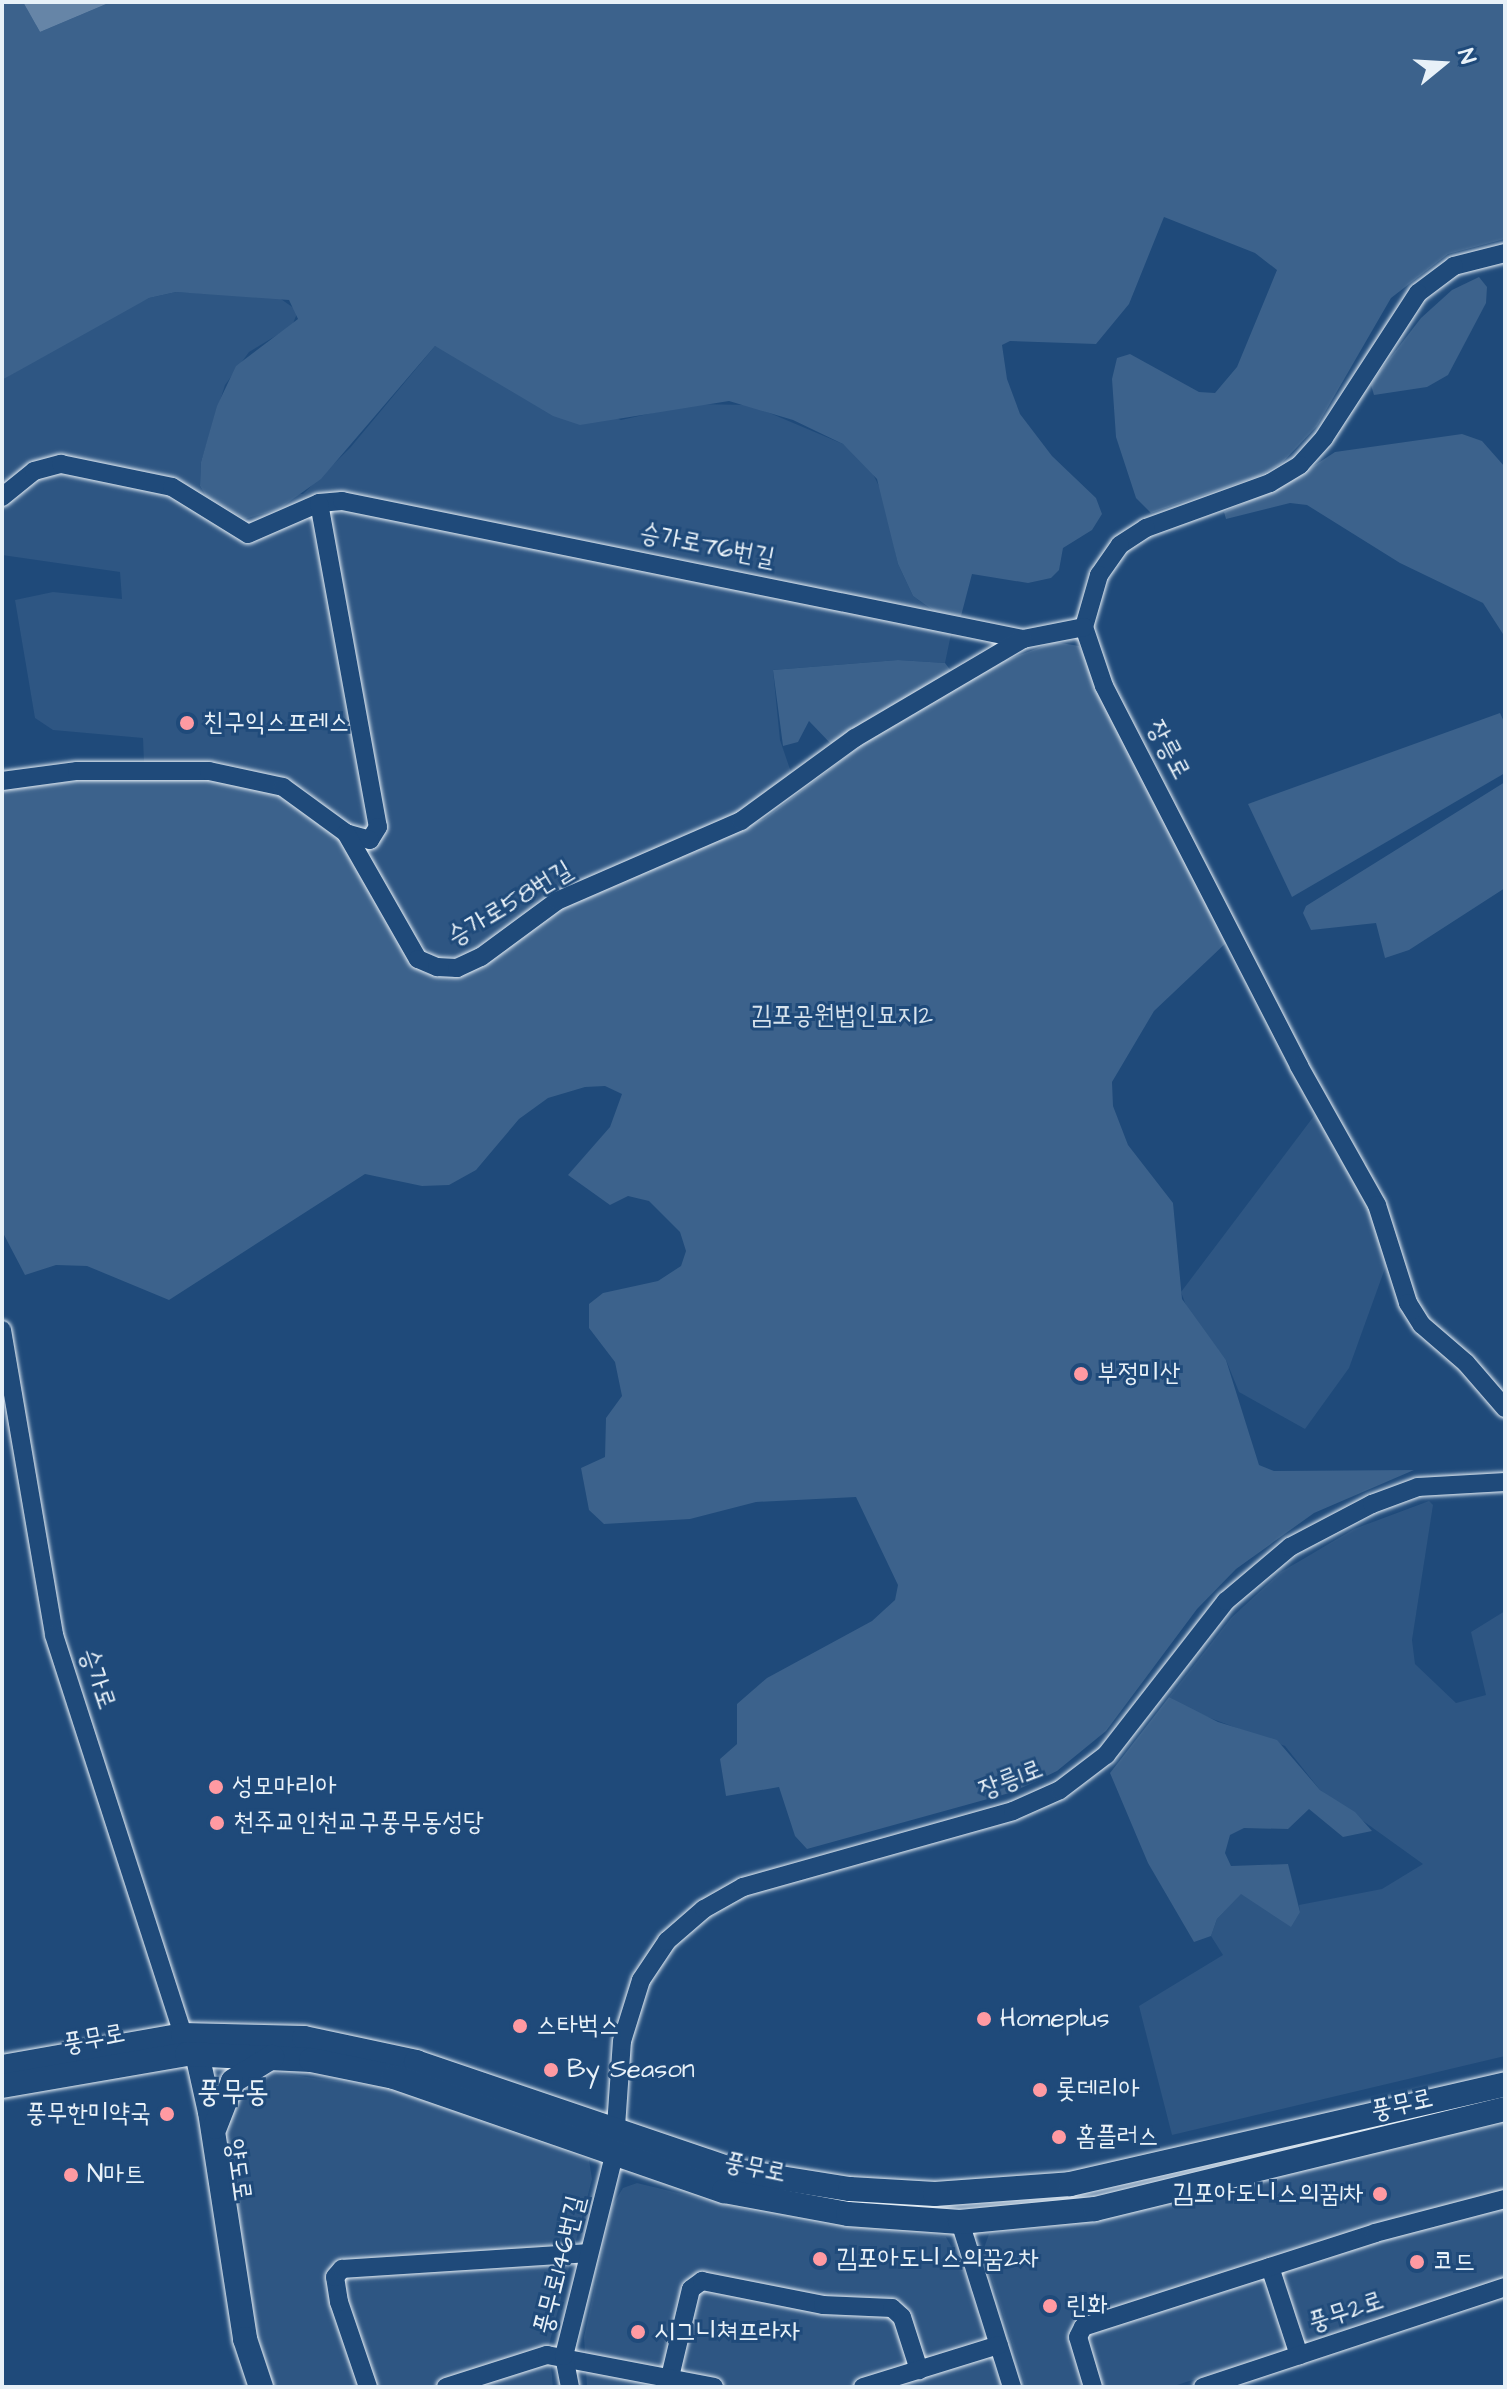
<!DOCTYPE html>
<meta charset="utf-8">
<style>
body{margin:0}
#map{position:relative;width:1507px;height:2389px;overflow:hidden;background:#1f4a7a;font-family:"Architects Daughter","Poor Story",sans-serif}
div>[style]{position:absolute}
[style*='--x']{left:calc(var(--x)*1px);top:calc(var(--y)*1px);width:calc(var(--w)*1px);rotate:calc(var(--a)*1deg)}
.built>*{inset:0;background:#2e5683}
.green>*{inset:0;background:#3c628c}
.water>*{inset:0;background:#6685a7}
.roads{filter:drop-shadow(0 0 2px #e8f1f8) drop-shadow(0 0 2px #e8f1f8)}
.street>*{height:18px;margin:-9px;padding:0 9px;transform-origin:9px;border-radius:9px;background:#1f4a7a}
.secondary>*{height:24px;margin:-12px;padding:0 12px;transform-origin:12px;border-radius:12px;background:#1f4a7a}
.dots>*{width:22px;height:22px;translate:-50% -50%;box-sizing:border-box;border:4px solid #1f4a7a;border-radius:50%}
span{translate:-50% -50%;white-space:nowrap;text-align:center;line-height:1.15;-webkit-text-stroke:6px #1f4a7a;paint-order:stroke}
.street-label{font-size:26px;color:#e8f1f8}
.poi-label{font-size:26px;color:#e8f1f8}
.left{translate:0 -50%;text-align:left}
.right{translate:-100% -50%;text-align:right}
.park-label{font-size:26px;color:#d7e3ed}
.quarter-label{font-size:30px;color:#e8f1f8}
.frame{position:absolute;inset:0;border:4px solid #e8f1f8;pointer-events:none}
.north{position:absolute;left:1403px;top:24px;width:80px;height:80px;-webkit-text-stroke:6px #1f4a7a;paint-order:stroke;rotate:72deg;font-size:22px;font-weight:700;line-height:32px;text-align:center;color:#e8f1f8}
.north::after{content:'';display:block;margin:auto;width:28px;height:36px;background:#e8f1f8;clip-path:polygon(50% 0,100% 100%,50% 72%,0 100%)}
</style>
<div id="map">
<div class="built">
<i style="clip-path:polygon(176px 292px,278px 297px,298px 311px,292px 326px,249px 352px,225px 385px,201px 462px,200px 486px,206px 496px,303px 494px,350px 448px,435px 346px,621px 420px,692px 404px,751px 405px,843px 444px,869px 466px,883px 494px,898px 564px,913px 596px,934px 611px,955px 615px,945px 663px,898px 660px,773px 670px,780px 740px,793px 778px,746px 811px,557px 893px,467px 956px,435px 958px,412px 934px,348px 826px,305px 789px,235px 766px,144px 763px,143px 738px,53px 730px,35px 718px,15px 600px,53px 592px,122px 599px,120px 572px,2px 555px,2px 380px,100px 321px,149px 298px)"></i>
<i style="clip-path:polygon(1317px 1112px,1367px 1202px,1388px 1260px,1349px 1368px,1305px 1429px,1239px 1392px,1226px 1360px,1188px 1311px,1181px 1292px)"></i>
<i style="clip-path:polygon(1429px 1501px,1433px 1505px,1412px 1640px,1415px 1664px,1456px 1703px,1486px 1695px,1471px 1632px,1505px 1611px,1505px 2056px,1172px 2135px,1139px 2006px,1223px 1955px,1211px 1936px,1217px 1919px,1241px 1893px,1300px 1912px,1299px 1905px,1382px 1889px,1423px 1864px,1320px 1790px,1285px 1746px,1194px 1712px,1169px 1697px,1231px 1618px,1281px 1572px,1354px 1529px)"></i>
<i style="clip-path:polygon(270px 2072px,389px 2088px,589px 2160px,592px 2179px,549px 2345px,553px 2387px,271px 2387px,258px 2348px,224px 2123px,240px 2081px)"></i>
<i style="clip-path:polygon(1505px 2124px,1505px 2278px,1171px 2387px,1026px 2387px,983px 2251px,989px 2234px,1056px 2226px,1364px 2151px)"></i>
<i style="clip-path:polygon(637px 2183px,790px 2220px,946px 2237px,964px 2269px,1002px 2387px,587px 2387px,584px 2337px,612px 2206px,623px 2188px)"></i>
</div>
<div class="green">
<i style="clip-path:polygon(2px 2px,23px 2px,40px 32px,111px 2px,1505px 2px,1505px 239px,1448px 254px,1391px 298px,1317px 426px,1282px 463px,1259px 476px,1151px 513px,1136px 498px,1116px 437px,1112px 379px,1117px 358px,1130px 354px,1199px 392px,1215px 393px,1237px 367px,1277px 270px,1255px 253px,1164px 217px,1129px 304px,1096px 344px,1010px 341px,1002px 345px,1007px 379px,1020px 414px,1052px 456px,1096px 498px,1102px 514px,1092px 530px,1063px 548px,1059px 570px,1051px 578px,1028px 583px,972px 574px,961px 616px,934px 611px,913px 596px,898px 564px,877px 479px,843px 444px,793px 420px,729px 401px,580px 425px,553px 416px,435px 346px,321px 479px,279px 509px,245px 519px,206px 496px,200px 486px,201px 462px,217px 406px,236px 366px,298px 319px,289px 300px,176px 292px,149px 298px,2px 380px)"></i>
<i style="clip-path:polygon(1479px 277px,1487px 287px,1486px 303px,1448px 375px,1427px 387px,1374px 395px,1371px 385px,1377px 375px,1421px 318px,1452px 290px)"></i>
<i style="clip-path:polygon(1462px 434px,1482px 441px,1505px 467px,1505px 703px,1503px 634px,1483px 603px,1400px 563px,1307px 505px,1290px 503px,1226px 519px,1224px 512px,1283px 486px,1335px 452px)"></i>
<i style="clip-path:polygon(1055px 642px,1079px 646px,1228px 941px,1154px 1011px,1112px 1082px,1113px 1106px,1128px 1145px,1173px 1203px,1182px 1299px,1226px 1360px,1259px 1465px,1274px 1471px,1414px 1470px,1314px 1513px,1236px 1569px,1197px 1609px,1106px 1731px,1057px 1771px,1013px 1792px,807px 1849px,795px 1836px,779px 1787px,726px 1796px,720px 1759px,737px 1744px,737px 1704px,767px 1678px,872px 1621px,895px 1600px,898px 1585px,856px 1497px,756px 1502px,690px 1519px,604px 1524px,589px 1510px,581px 1468px,605px 1457px,606px 1418px,622px 1396px,615px 1362px,589px 1328px,589px 1304px,603px 1293px,658px 1281px,681px 1266px,686px 1251px,680px 1232px,649px 1201px,628px 1196px,610px 1205px,568px 1175px,610px 1127px,622px 1094px,605px 1086px,585px 1087px,548px 1098px,519px 1119px,476px 1170px,449px 1185px,422px 1186px,365px 1174px,169px 1300px,87px 1266px,56px 1265px,25px 1275px,2px 1231px,2px 790px,90px 779px,200px 777px,277px 793px,344px 843px,416px 966px,425px 973px,452px 976px,481px 967px,549px 913px,764px 819px,878px 733px,998px 663px)"></i>
<i style="clip-path:polygon(898px 660px,945px 663px,951px 671px,832px 745px,809px 721px,798px 742px,783px 746px,773px 670px)"></i>
<i style="clip-path:polygon(1500px 713px,1505px 724px,1505px 773px,1292px 897px,1248px 804px)"></i>
<i style="clip-path:polygon(1505px 782px,1505px 888px,1409px 950px,1385px 958px,1376px 923px,1311px 930px,1303px 913px,1306px 906px)"></i>
<i style="clip-path:polygon(1169px 1697px,1218px 1722px,1277px 1740px,1320px 1790px,1355px 1812px,1372px 1831px,1343px 1837px,1309px 1809px,1288px 1829px,1244px 1828px,1230px 1835px,1225px 1853px,1231px 1866px,1288px 1864px,1300px 1912px,1291px 1927px,1241px 1894px,1217px 1919px,1211px 1936px,1194px 1942px,1148px 1863px,1110px 1773px)"></i>
</div>
<div class="water">
<i style="clip-path:polygon(23px 2px,111px 2px,40px 32px)"></i>
</div>
<div class="roads">
<div class="street">
<i style="--x:1505;--y:253;--w:53;--a:165.7"></i>
<i style="--x:1454;--y:266;--w:45;--a:143.1"></i>
<i style="--x:1418;--y:293;--w:173;--a:123"></i>
<i style="--x:1324;--y:438;--w:36;--a:132"></i>
<i style="--x:1300;--y:465;--w:35;--a:149"></i>
<i style="--x:1270;--y:483;--w:132;--a:160.1"></i>
<i style="--x:1146;--y:528;--w:31;--a:147"></i>
<i style="--x:1120;--y:545;--w:37;--a:125"></i>
<i style="--x:1099;--y:575;--w:54;--a:106.1"></i>
<i style="--x:1084;--y:627;--w:62;--a:71.3"></i>
<i style="--x:1104;--y:686;--w:427;--a:62.8"></i>
<i style="--x:1299;--y:1066;--w:159;--a:60.7"></i>
<i style="--x:1377;--y:1205;--w:103;--a:72.4"></i>
<i style="--x:1408;--y:1303;--w:26;--a:58"></i>
<i style="--x:1422;--y:1325;--w:58;--a:40.8"></i>
<i style="--x:1466;--y:1363;--w:60;--a:49.1"></i>
<i style="--x:2;--y:497;--w:41;--a:-39.1"></i>
<i style="--x:34;--y:471;--w:28;--a:-15"></i>
<i style="--x:61;--y:464;--w:113;--a:11.7"></i>
<i style="--x:172;--y:487;--w:89;--a:31.7"></i>
<i style="--x:248;--y:534;--w:77;--a:-23.6"></i>
<i style="--x:319;--y:503;--w:23;--a:-5"></i>
<i style="--x:342;--y:501;--w:695;--a:11.46"></i>
<i style="--x:1023;--y:639;--w:62;--a:-11.1"></i>
<i style="--x:319;--y:503;--w:329;--a:79.7"></i>
<i style="--x:378;--y:827;--w:15;--a:122"></i>
<i style="--x:370;--y:840;--w:25;--a:-164"></i>
<i style="--x:2;--y:781;--w:76;--a:-7.6"></i>
<i style="--x:77;--y:771;--w:132;--a:0"></i>
<i style="--x:209;--y:771;--w:76;--a:12.2"></i>
<i style="--x:283;--y:787;--w:78;--a:36.1"></i>
<i style="--x:346;--y:833;--w:145;--a:60.3"></i>
<i style="--x:418;--y:959;--w:21;--a:23"></i>
<i style="--x:437;--y:967;--w:20;--a:3"></i>
<i style="--x:457;--y:968;--w:26;--a:-25"></i>
<i style="--x:481;--y:957;--w:94;--a:-36.4"></i>
<i style="--x:557;--y:901;--w:201;--a:-23.5"></i>
<i style="--x:741;--y:821;--w:141;--a:-36.1"></i>
<i style="--x:855;--y:738;--w:195;--a:-30.5"></i>
<i style="--x:2;--y:1330;--w:309;--a:80.3"></i>
<i style="--x:54;--y:1635;--w:420;--a:72.1"></i>
<i style="--x:960;--y:2222;--w:173;--a:72.5"></i>
<i style="--x:1270;--y:2267;--w:93;--a:71.8"></i>
<i style="--x:670;--y:2377;--w:90;--a:-76.6"></i>
<i style="--x:691;--y:2289;--w:14;--a:-36"></i>
<i style="--x:702;--y:2281;--w:123;--a:11.2"></i>
<i style="--x:823;--y:2305;--w:69;--a:2.5"></i>
<i style="--x:892;--y:2308;--w:13;--a:42"></i>
<i style="--x:902;--y:2317;--w:56;--a:72.2"></i>
<i style="--x:368;--y:2387;--w:90;--a:-108.8"></i>
<i style="--x:339;--y:2302;--w:25;--a:-99"></i>
<i style="--x:335;--y:2277;--w:11;--a:-49"></i>
<i style="--x:342;--y:2269;--w:247;--a:-3.7"></i>
<i style="--x:446;--y:2387;--w:106;--a:-17.6"></i>
<i style="--x:547;--y:2355;--w:170;--a:10.8"></i>
<i style="--x:570;--y:2387;--w:32;--a:-101"></i>
<i style="--x:564;--y:2356;--w:207;--a:-76"></i>
<i style="--x:614;--y:2155;--w:114;--a:-86"></i>
<i style="--x:622;--y:2041;--w:64;--a:-72.7"></i>
<i style="--x:641;--y:1980;--w:47;--a:-56.3"></i>
<i style="--x:667;--y:1941;--w:49;--a:-40.9"></i>
<i style="--x:704;--y:1909;--w:45;--a:-29.4"></i>
<i style="--x:743;--y:1887;--w:280;--a:-15.7"></i>
<i style="--x:1013;--y:1811;--w:51;--a:-24.1"></i>
<i style="--x:1060;--y:1790;--w:58;--a:-37.3"></i>
<i style="--x:1106;--y:1755;--w:195;--a:-52.1"></i>
<i style="--x:1226;--y:1601;--w:84;--a:-40.2"></i>
<i style="--x:1290;--y:1547;--w:93;--a:-27.7"></i>
<i style="--x:1372;--y:1504;--w:49;--a:-20.3"></i>
<i style="--x:1418;--y:1487;--w:87;--a:-3.3"></i>
<i style="--x:863;--y:2387;--w:142;--a:-17.2"></i>
<i style="--x:1093;--y:2387;--w:52;--a:-106.7"></i>
<i style="--x:1078;--y:2337;--w:11;--a:-63"></i>
<i style="--x:1083;--y:2327;--w:307;--a:-17.8"></i>
<i style="--x:1375;--y:2233;--w:134;--a:-14.7"></i>
<i style="--x:1203;--y:2387;--w:318;--a:-18.3"></i>
</div>
<div class="secondary">
<i style="--x:189;--y:2043;--w:14;--a:54"></i>
<i style="--x:197;--y:2054;--w:59;--a:77.4"></i>
<i style="--x:210;--y:2112;--w:230;--a:81.2"></i>
<i style="--x:245;--y:2339;--w:51;--a:71.6"></i>
<i style="--x:2;--y:2067;--w:184;--a:-10"></i>
<i style="--x:183;--y:2035;--w:121;--a:1.4"></i>
<i style="--x:304;--y:2038;--w:115;--a:12.1"></i>
<i style="--x:416;--y:2062;--w:339;--a:18.8"></i>
<i style="--x:737;--y:2171;--w:114;--a:9.1"></i>
<i style="--x:850;--y:2189;--w:85;--a:3.4"></i>
<i style="--x:935;--y:2194;--w:135;--a:-4.2"></i>
<i style="--x:1070;--y:2184;--w:446;--a:-12.9"></i>
<i style="--x:2;--y:2086;--w:188;--a:-9.8"></i>
<i style="--x:187;--y:2054;--w:124;--a:2.8"></i>
<i style="--x:311;--y:2060;--w:85;--a:11.6"></i>
<i style="--x:394;--y:2077;--w:349;--a:19.1"></i>
<i style="--x:724;--y:2191;--w:126;--a:10.5"></i>
<i style="--x:848;--y:2214;--w:112;--a:4.1"></i>
<i style="--x:960;--y:2222;--w:136;--a:-5.5"></i>
<i style="--x:1095;--y:2209;--w:422;--a:-13.7"></i>
<i style="--x:215;--y:2127;--w:49;--a:-68.6"></i>
<i style="--x:233;--y:2081;--w:46;--a:-31.6"></i>
</div>
</div>
<div class="dots">
<i style="left:187px;top:723px;background:#ff9aa2"></i>
<i style="left:1081px;top:1374px;background:#ff9aa2"></i>
<i style="left:216px;top:1787px;background:#ff9aa2"></i>
<i style="left:217px;top:1823px;background:#ff9aa2"></i>
<i style="left:984px;top:2019px;background:#ff9aa2"></i>
<i style="left:520px;top:2026px;background:#ff9aa2"></i>
<i style="left:551px;top:2070px;background:#ff9aa2"></i>
<i style="left:1040px;top:2090px;background:#ff9aa2"></i>
<i style="left:167px;top:2114px;background:#ff9aa2"></i>
<i style="left:1059px;top:2137px;background:#ff9aa2"></i>
<i style="left:71px;top:2175px;background:#ff9aa2"></i>
<i style="left:1380px;top:2194px;background:#ff9aa2"></i>
<i style="left:820px;top:2259px;background:#ff9aa2"></i>
<i style="left:1417px;top:2262px;background:#ff9aa2"></i>
<i style="left:1050px;top:2306px;background:#ff9aa2"></i>
<i style="left:638px;top:2332px;background:#ff9aa2"></i>
</div>
<div class="street-label">
<span style="left:707px;top:546px;rotate:11deg">승가로76번길</span>
<span style="left:1168px;top:750px;rotate:62deg">장릉로</span>
<span style="left:510px;top:904px;rotate:-31deg">승가로58번길</span>
<span style="left:97px;top:1679px;rotate:71deg">승가로</span>
<span style="left:1011px;top:1780px;rotate:-21deg">장릉1로</span>
<span style="left:94px;top:2039px;rotate:-11deg">풍무로</span>
<span style="left:1402px;top:2105px;rotate:-13deg">풍무로</span>
<span style="left:755px;top:2168px;rotate:12deg">풍무로</span>
<span style="left:238px;top:2170px;rotate:82deg">양도로</span>
<span style="left:560px;top:2265px;rotate:-76deg">풍무로146번길</span>
<span style="left:1346px;top:2312px;rotate:-18deg">풍무2로</span>
</div>
<div class="poi-label">
<span class="left" style="left:203px;top:723px">친구익스프레스</span>
<span class="left" style="left:1097px;top:1374px">부정미산</span>
<span class="left" style="left:232px;top:1787px">성모마리아</span>
<span class="left" style="left:233px;top:1823px">천주교인천교구풍무동성당</span>
<span class="left" style="left:1000px;top:2019px">Homeplus</span>
<span class="left" style="left:536px;top:2026px">스타벅스</span>
<span class="left" style="left:567px;top:2070px">By Season</span>
<span class="left" style="left:1056px;top:2090px">롯데리아</span>
<span class="right" style="left:151px;top:2114px">풍무한미약국</span>
<span class="left" style="left:1075px;top:2137px">홈플러스</span>
<span class="left" style="left:87px;top:2175px">N마트</span>
<span class="right" style="left:1364px;top:2194px">김포아도니스의꿈1차</span>
<span class="left" style="left:836px;top:2259px">김포아도니스의꿈2차</span>
<span class="left" style="left:1433px;top:2262px">코드</span>
<span class="left" style="left:1066px;top:2306px">린화</span>
<span class="left" style="left:654px;top:2332px">시그니쳐프라자</span>
</div>
<div class="park-label">
<span style="left:842px;top:1016px">김포공원법인묘지2</span>
</div>
<div class="quarter-label">
<span style="left:233px;top:2092px">풍무동</span>
</div>
<div class="frame"></div>
<div class="north">N</div>
</div>
